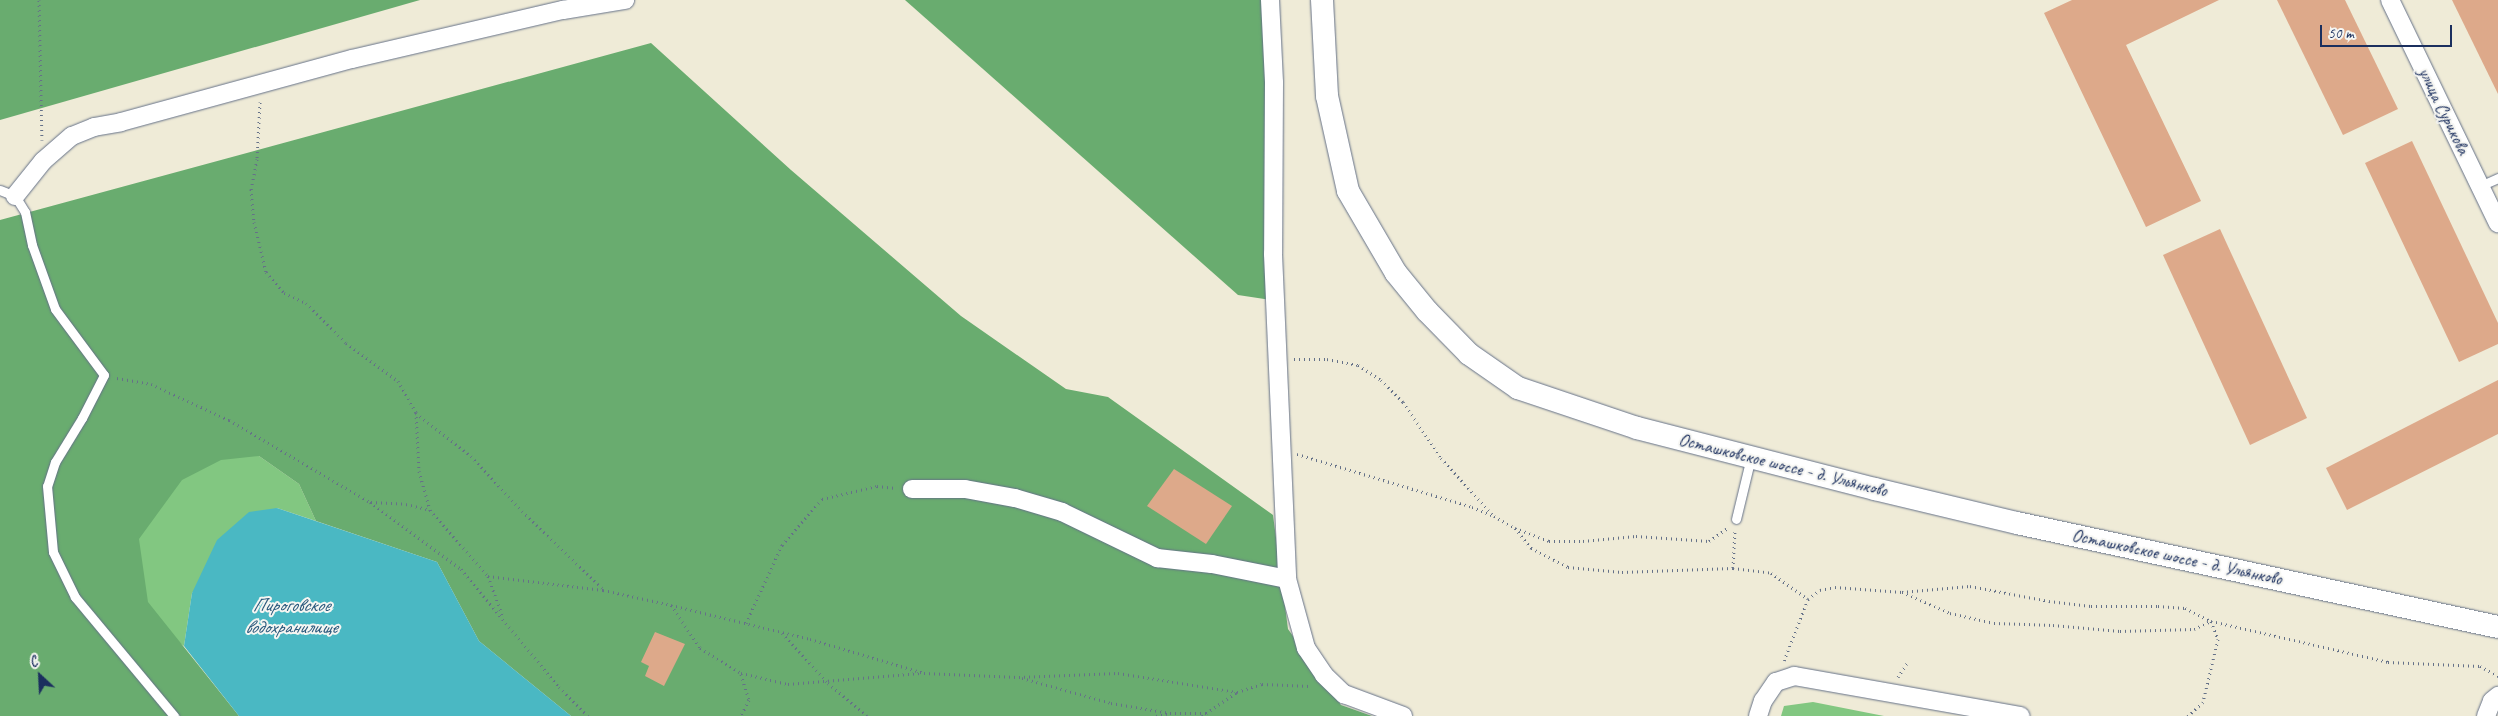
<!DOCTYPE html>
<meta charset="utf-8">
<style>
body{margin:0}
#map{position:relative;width:2498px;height:716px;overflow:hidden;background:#efebd7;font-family:Caveat,sans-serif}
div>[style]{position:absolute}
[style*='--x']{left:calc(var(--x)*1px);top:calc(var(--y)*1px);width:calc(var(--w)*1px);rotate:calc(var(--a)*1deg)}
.green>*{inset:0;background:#82c781}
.forest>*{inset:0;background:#69ac6f}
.water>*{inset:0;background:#4ab8c3}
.building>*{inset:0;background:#dda98a}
.path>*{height:3px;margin-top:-1.5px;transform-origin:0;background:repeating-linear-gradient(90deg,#657188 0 1px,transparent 0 5px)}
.roads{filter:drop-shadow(0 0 1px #657188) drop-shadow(0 0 1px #657188)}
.service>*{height:9px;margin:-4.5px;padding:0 4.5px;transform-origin:4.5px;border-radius:4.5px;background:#fff}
.minor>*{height:18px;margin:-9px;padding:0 9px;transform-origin:9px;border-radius:9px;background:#fff}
.tertiary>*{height:22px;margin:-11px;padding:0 11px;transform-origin:11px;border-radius:11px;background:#fff}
span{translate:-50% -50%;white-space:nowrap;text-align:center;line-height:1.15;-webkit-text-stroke:4px #f6f6f2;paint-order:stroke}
.street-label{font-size:18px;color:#1b2f5e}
.water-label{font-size:19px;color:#29587c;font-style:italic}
.north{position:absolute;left:15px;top:651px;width:50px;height:50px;-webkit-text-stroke:4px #f6f6f2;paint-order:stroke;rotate:335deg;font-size:14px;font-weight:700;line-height:20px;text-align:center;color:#1b2f5e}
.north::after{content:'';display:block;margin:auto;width:18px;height:22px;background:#1b2f5e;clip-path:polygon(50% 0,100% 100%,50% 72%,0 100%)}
.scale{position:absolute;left:2320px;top:25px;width:132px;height:22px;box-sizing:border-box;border:2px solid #1b2f5e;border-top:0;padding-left:6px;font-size:15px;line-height:18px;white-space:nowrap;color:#1b2f5e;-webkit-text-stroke:4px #f6f6f2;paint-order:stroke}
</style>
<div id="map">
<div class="green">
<i style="clip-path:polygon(102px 456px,259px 456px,299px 484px,316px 521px,277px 508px,192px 593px,184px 646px,145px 620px)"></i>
<i style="clip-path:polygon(1813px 702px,1884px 716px,1781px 716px,1784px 706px)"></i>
</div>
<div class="forest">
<i style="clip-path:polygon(0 0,420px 0,0 120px)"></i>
<i style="clip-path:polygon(905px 0,1263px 0,1271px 300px,1238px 295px)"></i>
<i style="clip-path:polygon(651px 43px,791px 170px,961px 316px,1066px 389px,1108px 397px,1273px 515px,1288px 629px,1341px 705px,1372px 716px,571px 716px,479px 641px,437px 562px,316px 521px,299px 484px,259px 456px,221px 460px,182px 480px,139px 539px,148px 602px,239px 716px,0 716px,0 220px)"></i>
</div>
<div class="water">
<i style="clip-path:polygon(277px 508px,437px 562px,479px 641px,571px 716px,239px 716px,184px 646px,192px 593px,217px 540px,249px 512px)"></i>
</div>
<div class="building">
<i style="clip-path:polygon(2072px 0,2219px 0,2126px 45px,2201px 201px,2146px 227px,2044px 13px)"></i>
<i style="clip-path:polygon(2277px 0,2345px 0,2398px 109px,2343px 135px)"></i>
<i style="clip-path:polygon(2452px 0,2498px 0,2498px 94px)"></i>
<i style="clip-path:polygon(2412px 141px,2498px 323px,2498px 344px,2459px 362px,2365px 163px)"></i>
<i style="clip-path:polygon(2220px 229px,2307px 418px,2250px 445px,2163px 255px)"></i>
<i style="clip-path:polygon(2498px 380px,2498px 434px,2347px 510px,2326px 468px)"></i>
<i style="clip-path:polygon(1174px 469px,1232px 506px,1206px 544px,1147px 506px)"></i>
<i style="clip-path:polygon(655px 632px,685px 644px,664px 686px,645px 676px,649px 666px,641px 662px)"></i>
</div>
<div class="path">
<i style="--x:39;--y:0;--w:140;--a:88.8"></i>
<i style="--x:260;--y:102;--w:57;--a:93"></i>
<i style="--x:257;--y:159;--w:31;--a:101"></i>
<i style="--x:251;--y:189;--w:33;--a:85"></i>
<i style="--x:254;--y:222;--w:51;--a:76.5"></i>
<i style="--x:266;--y:272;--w:28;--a:49"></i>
<i style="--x:284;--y:293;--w:24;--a:24"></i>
<i style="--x:306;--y:303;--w:57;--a:45"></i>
<i style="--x:346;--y:343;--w:64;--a:36.2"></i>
<i style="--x:398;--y:381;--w:36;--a:60"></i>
<i style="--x:416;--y:412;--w:59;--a:87.1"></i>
<i style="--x:419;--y:471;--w:41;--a:74.2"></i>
<i style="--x:1294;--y:359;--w:33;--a:0"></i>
<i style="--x:1327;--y:359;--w:32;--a:11"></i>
<i style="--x:1358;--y:365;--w:27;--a:33"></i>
<i style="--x:1381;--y:380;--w:31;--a:45"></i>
<i style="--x:1403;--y:402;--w:68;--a:55.8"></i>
<i style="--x:1441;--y:458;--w:76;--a:47.7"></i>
<i style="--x:117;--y:378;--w:35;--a:10"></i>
<i style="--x:151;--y:384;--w:86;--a:24.8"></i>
<i style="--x:229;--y:420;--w:163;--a:30.2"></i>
<i style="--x:370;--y:502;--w:113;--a:36.4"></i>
<i style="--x:461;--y:569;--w:153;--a:50.3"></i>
<i style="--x:559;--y:687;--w:41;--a:45"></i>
<i style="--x:416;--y:413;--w:70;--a:38"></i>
<i style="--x:471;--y:456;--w:75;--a:47.2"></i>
<i style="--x:522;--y:511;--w:111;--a:43.9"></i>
<i style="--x:1297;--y:454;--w:183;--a:16.8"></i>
<i style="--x:1472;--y:507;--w:24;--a:22"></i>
<i style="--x:1494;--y:516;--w:24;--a:30"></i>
<i style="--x:1515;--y:528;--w:26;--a:51"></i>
<i style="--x:1531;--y:548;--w:42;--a:27.2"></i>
<i style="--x:1568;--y:567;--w:54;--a:5.3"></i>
<i style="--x:1622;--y:572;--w:111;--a:-2.1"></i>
<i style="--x:1733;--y:568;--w:38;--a:7"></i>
<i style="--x:1771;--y:573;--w:45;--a:35.1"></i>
<i style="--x:1808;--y:599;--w:66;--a:111.2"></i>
<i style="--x:371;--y:502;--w:35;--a:3"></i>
<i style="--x:406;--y:504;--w:25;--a:14"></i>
<i style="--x:430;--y:510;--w:88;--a:48.7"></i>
<i style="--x:488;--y:576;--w:44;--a:69.9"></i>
<i style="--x:1515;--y:528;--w:36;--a:21"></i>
<i style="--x:1549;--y:541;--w:34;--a:0"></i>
<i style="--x:1583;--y:541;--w:53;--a:-5.4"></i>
<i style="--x:1636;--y:536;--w:73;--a:3.9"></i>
<i style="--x:1709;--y:541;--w:24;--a:-35"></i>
<i style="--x:1733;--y:568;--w:38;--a:-87"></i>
<i style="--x:488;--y:576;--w:116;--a:6.9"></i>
<i style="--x:603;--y:590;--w:70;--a:12.4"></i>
<i style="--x:671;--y:605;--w:143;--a:13.7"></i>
<i style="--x:810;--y:639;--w:119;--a:16.6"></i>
<i style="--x:924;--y:673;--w:95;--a:2.4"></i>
<i style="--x:1019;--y:677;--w:99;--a:-2.3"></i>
<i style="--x:1118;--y:673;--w:121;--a:9.1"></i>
<i style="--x:1902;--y:592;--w:52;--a:23.6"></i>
<i style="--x:1950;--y:613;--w:45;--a:12.8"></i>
<i style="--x:1994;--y:623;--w:59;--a:1.9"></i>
<i style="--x:2053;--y:625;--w:67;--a:5.1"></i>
<i style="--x:2120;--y:631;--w:74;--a:-1.5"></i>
<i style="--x:2194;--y:629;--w:19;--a:-25"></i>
<i style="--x:2211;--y:621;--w:182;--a:13"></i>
<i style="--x:2388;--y:662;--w:92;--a:2.5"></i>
<i style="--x:2480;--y:666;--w:21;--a:29"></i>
<i style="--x:1808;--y:599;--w:15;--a:-37"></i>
<i style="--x:1820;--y:590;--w:15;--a:-11"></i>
<i style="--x:1835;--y:587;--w:67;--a:4.3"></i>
<i style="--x:1902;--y:592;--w:68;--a:-5"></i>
<i style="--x:1970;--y:586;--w:80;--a:10.8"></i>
<i style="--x:2049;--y:601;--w:42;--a:6.8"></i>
<i style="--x:2091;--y:606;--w:67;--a:0"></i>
<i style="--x:2158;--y:606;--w:27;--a:4"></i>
<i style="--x:2185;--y:608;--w:29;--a:27"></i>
<i style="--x:2211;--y:621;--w:19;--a:69"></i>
<i style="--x:2218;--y:639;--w:65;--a:103.4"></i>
<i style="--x:2203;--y:702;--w:21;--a:137"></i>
<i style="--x:671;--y:605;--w:52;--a:56"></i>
<i style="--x:700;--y:648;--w:48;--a:31.4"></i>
<i style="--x:741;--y:673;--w:48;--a:13.2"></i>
<i style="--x:788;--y:684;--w:133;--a:-4.7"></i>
<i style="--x:746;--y:623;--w:86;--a:-65.2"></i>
<i style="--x:782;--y:545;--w:61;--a:-49"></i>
<i style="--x:822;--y:499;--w:57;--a:-13.3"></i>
<i style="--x:877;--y:486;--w:19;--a:6"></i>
<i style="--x:782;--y:633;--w:68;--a:47.4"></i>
<i style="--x:828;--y:683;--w:51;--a:40.2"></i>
<i style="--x:741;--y:674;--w:27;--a:73"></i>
<i style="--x:749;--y:700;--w:18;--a:117"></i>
<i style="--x:1898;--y:677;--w:17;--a:-57"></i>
<i style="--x:1022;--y:678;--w:92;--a:15.7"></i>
<i style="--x:1111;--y:703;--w:60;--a:9.6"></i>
<i style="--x:1156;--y:716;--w:14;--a:-12"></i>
<i style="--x:1170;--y:713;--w:36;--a:0"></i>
<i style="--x:1202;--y:716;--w:42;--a:-34.4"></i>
<i style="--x:1237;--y:692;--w:26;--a:-18"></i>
<i style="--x:1262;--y:684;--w:48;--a:2.4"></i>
</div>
<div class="roads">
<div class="service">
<i style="--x:2480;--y:186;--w:20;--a:-24"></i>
<i style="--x:0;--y:190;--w:16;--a:22"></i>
<i style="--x:15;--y:196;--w:19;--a:58"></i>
<i style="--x:25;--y:212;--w:34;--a:78"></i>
<i style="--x:32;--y:245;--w:68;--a:70.2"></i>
<i style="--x:55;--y:309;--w:82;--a:53.4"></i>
<i style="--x:104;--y:375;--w:48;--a:117.1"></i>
<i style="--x:82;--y:418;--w:52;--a:121.5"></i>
<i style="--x:55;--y:462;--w:25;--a:108"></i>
<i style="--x:47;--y:486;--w:66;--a:84.8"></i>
<i style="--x:53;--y:552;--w:50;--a:63.9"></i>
<i style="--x:75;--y:597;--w:155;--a:50.2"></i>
<i style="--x:1736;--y:519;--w:64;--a:-76.4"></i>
</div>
<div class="minor">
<i style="--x:1270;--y:0;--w:83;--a:87.2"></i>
<i style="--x:1274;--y:83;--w:171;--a:90.3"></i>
<i style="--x:1273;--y:254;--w:325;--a:87.5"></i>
<i style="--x:1287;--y:579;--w:72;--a:74.6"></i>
<i style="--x:1306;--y:648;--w:32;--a:56"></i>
<i style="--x:1324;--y:675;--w:28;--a:44"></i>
<i style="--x:1344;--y:694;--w:63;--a:20.4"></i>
<i style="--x:2390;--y:0;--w:248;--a:64.2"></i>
<i style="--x:15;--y:196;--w:45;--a:-51.3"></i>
<i style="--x:43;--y:161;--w:38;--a:-41"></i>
<i style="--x:72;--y:136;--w:24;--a:-22"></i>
<i style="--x:94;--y:127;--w:27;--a:-10"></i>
<i style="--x:121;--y:122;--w:239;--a:-15.3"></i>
<i style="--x:352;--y:59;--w:217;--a:-13.1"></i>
<i style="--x:563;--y:10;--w:63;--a:-9.2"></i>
<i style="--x:912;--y:489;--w:53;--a:0"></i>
<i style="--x:965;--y:489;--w:51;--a:10.2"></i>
<i style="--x:1015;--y:498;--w:49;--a:16.6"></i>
<i style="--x:1062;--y:512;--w:106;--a:25.8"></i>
<i style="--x:1157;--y:558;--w:55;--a:6.2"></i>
<i style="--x:1212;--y:564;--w:76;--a:11.3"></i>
<i style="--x:1758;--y:716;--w:16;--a:-72"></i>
<i style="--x:1763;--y:701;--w:23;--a:-56"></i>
<i style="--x:1776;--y:682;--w:19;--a:-18"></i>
<i style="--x:1794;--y:676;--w:230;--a:10"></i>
<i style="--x:2486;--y:716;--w:16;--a:-68"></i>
<i style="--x:2492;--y:701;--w:8;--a:-40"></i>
</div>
<div class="tertiary">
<i style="--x:1322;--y:0;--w:96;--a:87"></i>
<i style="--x:1327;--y:96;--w:97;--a:77.5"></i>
<i style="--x:1348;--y:191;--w:95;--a:59.7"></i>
<i style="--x:1396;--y:273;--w:49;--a:50.8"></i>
<i style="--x:1427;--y:311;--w:60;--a:45.7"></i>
<i style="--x:1469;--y:354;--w:60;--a:34.8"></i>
<i style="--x:1518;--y:388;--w:126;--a:18.6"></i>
<i style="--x:1637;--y:428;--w:246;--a:14.4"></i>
<i style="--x:1875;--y:489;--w:146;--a:13.5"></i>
<i style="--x:2017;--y:523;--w:492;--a:12.2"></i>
</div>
</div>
<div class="street-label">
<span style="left:2444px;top:111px;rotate:64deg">улица Сурикова</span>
<span style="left:1783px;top:465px;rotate:14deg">Осташковское шоссе - д. Ульянково</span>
<span style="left:2177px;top:557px;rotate:12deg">Осташковское шоссе - д. Ульянково</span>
</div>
<div class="water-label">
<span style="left:291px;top:617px">Пироговское<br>водохранилище</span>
</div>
<div class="north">С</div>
<div class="scale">50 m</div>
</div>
